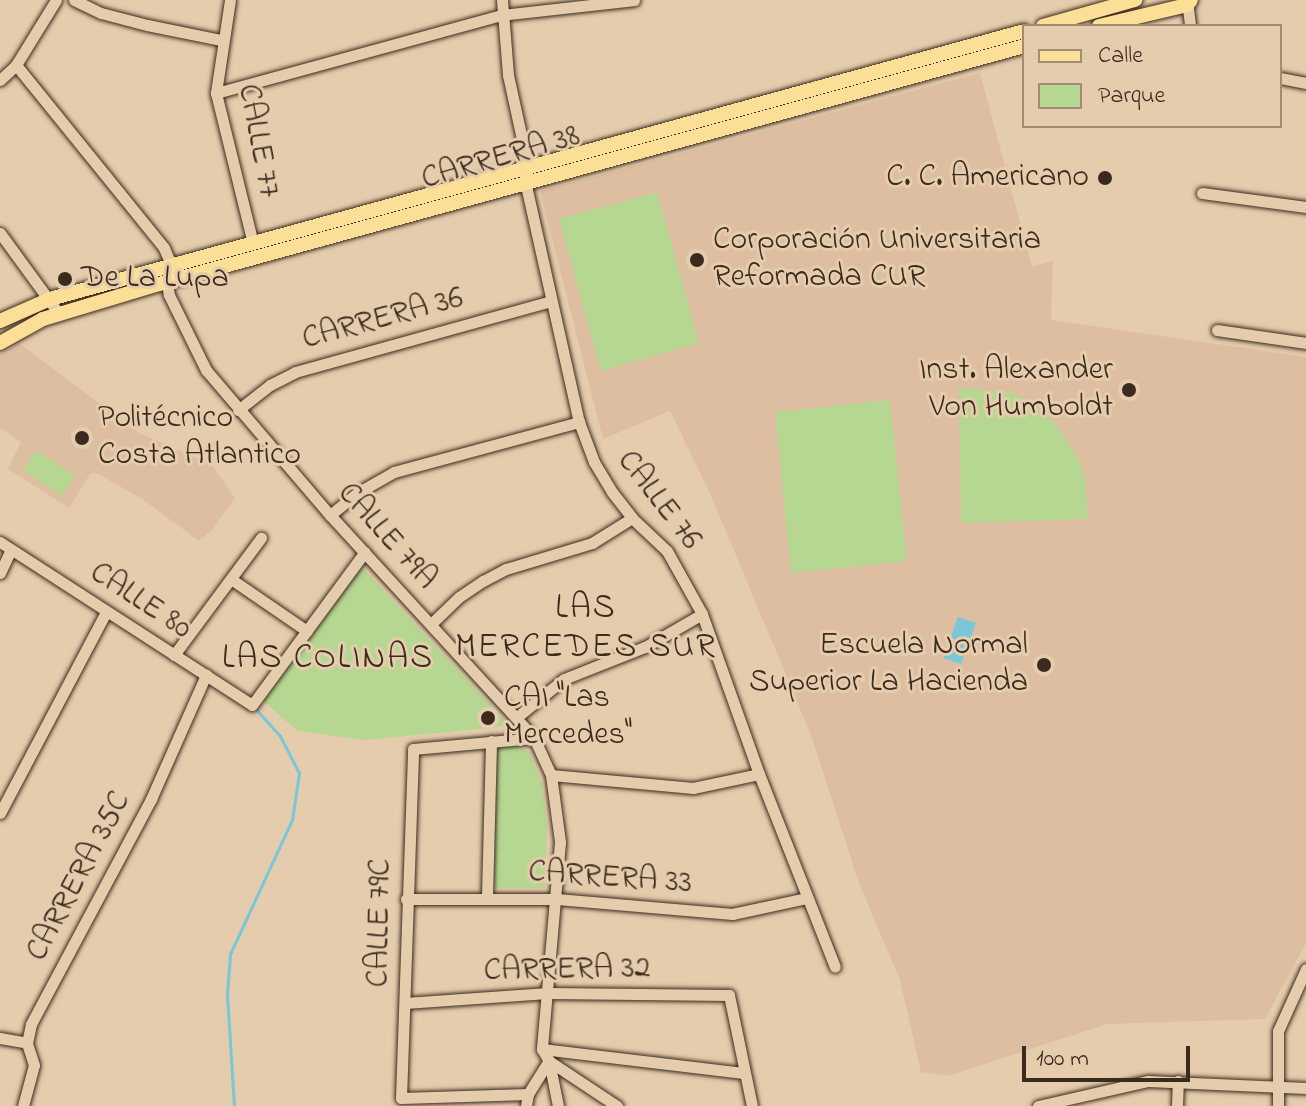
<!DOCTYPE html>
<meta charset="utf-8">
<style>
body{margin:0}
#map{position:relative;width:1306px;height:1106px;overflow:hidden;background:#e4ccac;font-family:"Indie Flower",sans-serif}
div>[style]{position:absolute}
[style*='--x']{left:calc(var(--x)*1px);top:calc(var(--y)*1px);width:calc(var(--w)*1px);rotate:calc(var(--a)*1deg)}
.built>*{inset:0;background:#debea1}
.green>*{inset:0;background:#b6d791}
.water>*{inset:0;background:#7ac7d9}
.stream>*{height:3px;margin:-1.5px;padding:0 1.5px;transform-origin:1.5px;border-radius:1.5px;background:#7ac7d9}
.roads{filter:drop-shadow(0 0 2px #3b2a1e) drop-shadow(0 0 2px #3b2a1e)}
.minor>*{height:11px;margin:-5.5px;padding:0 5.5px;transform-origin:5.5px;border-radius:5.5px;background:#e4ccac}
.major>*{height:14px;margin:-7px;padding:0 7px;transform-origin:7px;border-radius:7px;background:#fbdf96}
.dots>*{width:22px;height:22px;translate:-50% -50%;box-sizing:border-box;border:4px solid #e4ccac;border-radius:50%}
span{translate:-50% -50%;white-space:nowrap;text-align:center;line-height:1.15;-webkit-text-stroke:6px #e4ccac;paint-order:stroke}
.street-label{font-size:32px;color:#3b2a1e}
.poi-label{font-size:32px;color:#3b2a1e}
.right{translate:-100% -50%;text-align:right}
.left{translate:0 -50%;text-align:left}
.neighbourhood-label{font-size:34px;color:#3b2a1e;letter-spacing:2px}
.legend{position:absolute;left:1022px;top:24px;width:260px;height:104px;box-sizing:border-box;background:#e4ccac;border:2px solid #a08b73;margin:0;padding:10px 14px;list-style:none;font-size:24px;color:#3b2a1e}
.legend li{display:flex;align-items:center;gap:16px;height:40px}
.legend b{width:40px;border:2px solid #a08b73}
.scale{position:absolute;left:1022px;top:1046px;width:168px;height:36px;box-sizing:border-box;border:4px solid #3b2a1e;border-top:0;padding-left:10px;font-size:24px;line-height:28px;white-space:nowrap;color:#3b2a1e;-webkit-text-stroke:6px #e4ccac;paint-order:stroke}
</style>
<div id="map">
<div class="built">
<i style="clip-path:polygon(980px 73px,1032px 267px,1053px 261px,1051px 320px,1306px 357px,1306px 943px,1265px 1019px,1107px 1024px,948px 1076px,921px 1072px,900px 980px,859px 883px,811px 735px,710px 493px,670px 411px,603px 439px,540px 191px)"></i>
<i style="clip-path:polygon(19px 343px,139px 433px,211px 464px,235px 498px,211px 531px,199px 541px,141px 498px,96px 473px,90px 474px,69px 508px,8px 469px,21px 442px,0 428px,0 354px)"></i>
</div>
<div class="green">
<i style="clip-path:polygon(657px 192px,699px 343px,601px 371px,559px 219px)"></i>
<i style="clip-path:polygon(959px 388px,1010px 392px,1026px 399px,1055px 423px,1078px 458px,1085px 478px,1088px 519px,961px 523px)"></i>
<i style="clip-path:polygon(890px 400px,907px 561px,791px 573px,775px 412px)"></i>
<i style="clip-path:polygon(36px 450px,75px 476px,62px 496px,23px 470px)"></i>
<i style="clip-path:polygon(362px 567px,420px 630px,510px 726px,365px 740px,298px 731px,263px 701px)"></i>
<i style="clip-path:polygon(515px 744px,529px 752px,542px 783px,547px 824px,545px 888px,495px 888px,495px 747px)"></i>
</div>
<div class="water">
<i style="clip-path:polygon(958px 617px,976px 623px,961px 664px,943px 658px)"></i>
</div>
<div class="stream">
<i style="--x:234;--y:1106;--w:112;--a:-93.6"></i>
<i style="--x:227;--y:994;--w:40;--a:-85.7"></i>
<i style="--x:230;--y:954;--w:148;--a:-65.2"></i>
<i style="--x:292;--y:820;--w:48;--a:-81.5"></i>
<i style="--x:299;--y:773;--w:42;--a:-117.2"></i>
<i style="--x:280;--y:736;--w:38;--a:-132"></i>
</div>
<div class="roads">
<div class="minor">
<i style="--x:74;--y:0;--w:30;--a:26"></i>
<i style="--x:101;--y:13;--w:48;--a:14.6"></i>
<i style="--x:147;--y:25;--w:76;--a:11.5"></i>
<i style="--x:230;--y:0;--w:94;--a:98.6"></i>
<i style="--x:216;--y:93;--w:155;--a:76.2"></i>
<i style="--x:502;--y:0;--w:75;--a:85.4"></i>
<i style="--x:508;--y:75;--w:94;--a:77.7"></i>
<i style="--x:528;--y:167;--w:14;--a:102"></i>
<i style="--x:525;--y:181;--w:247;--a:77.4"></i>
<i style="--x:579;--y:422;--w:43;--a:69.4"></i>
<i style="--x:594;--y:462;--w:35;--a:59"></i>
<i style="--x:612;--y:492;--w:33;--a:52"></i>
<i style="--x:632;--y:518;--w:48;--a:43.3"></i>
<i style="--x:667;--y:551;--w:72;--a:60.9"></i>
<i style="--x:702;--y:614;--w:170;--a:70.4"></i>
<i style="--x:759;--y:774;--w:207;--a:68.5"></i>
<i style="--x:1187;--y:0;--w:26;--a:83"></i>
<i style="--x:16;--y:65;--w:235;--a:51"></i>
<i style="--x:164;--y:248;--w:15;--a:67"></i>
<i style="--x:170;--y:262;--w:21;--a:98"></i>
<i style="--x:167;--y:283;--w:12;--a:81"></i>
<i style="--x:169;--y:295;--w:84;--a:63.7"></i>
<i style="--x:206;--y:370;--w:191;--a:49.5"></i>
<i style="--x:330;--y:515;--w:302;--a:47.5"></i>
<i style="--x:534;--y:738;--w:41;--a:65.3"></i>
<i style="--x:551;--y:775;--w:68;--a:82.3"></i>
<i style="--x:560;--y:842;--w:208;--a:95"></i>
<i style="--x:542;--y:1049;--w:14;--a:60"></i>
<i style="--x:549;--y:1061;--w:82;--a:33.5"></i>
<i style="--x:1280;--y:78;--w:26;--a:11"></i>
<i style="--x:0;--y:80;--w:22;--a:-43"></i>
<i style="--x:16;--y:65;--w:76;--a:-58.4"></i>
<i style="--x:216;--y:93;--w:295;--a:-15.3"></i>
<i style="--x:501;--y:15;--w:134;--a:-6.4"></i>
<i style="--x:1202;--y:193;--w:105;--a:7.7"></i>
<i style="--x:0;--y:233;--w:100;--a:53.9"></i>
<i style="--x:1217;--y:330;--w:90;--a:8.3"></i>
<i style="--x:238;--y:410;--w:41;--a:-38"></i>
<i style="--x:270;--y:385;--w:28;--a:-27"></i>
<i style="--x:295;--y:372;--w:266;--a:-15.5"></i>
<i style="--x:330;--y:515;--w:35;--a:-39"></i>
<i style="--x:357;--y:493;--w:43;--a:-29.6"></i>
<i style="--x:394;--y:472;--w:192;--a:-15.1"></i>
<i style="--x:0;--y:542;--w:300;--a:32.9"></i>
<i style="--x:252;--y:705;--w:190;--a:-53.6"></i>
<i style="--x:0;--y:573;--w:26;--a:-65"></i>
<i style="--x:231;--y:579;--w:92;--a:34.4"></i>
<i style="--x:431;--y:624;--w:39;--a:-44"></i>
<i style="--x:459;--y:597;--w:29;--a:-34"></i>
<i style="--x:483;--y:581;--w:26;--a:-28"></i>
<i style="--x:506;--y:569;--w:90;--a:-16.8"></i>
<i style="--x:592;--y:543;--w:47;--a:-32"></i>
<i style="--x:174;--y:655;--w:146;--a:-53.4"></i>
<i style="--x:517;--y:717;--w:60;--a:-39"></i>
<i style="--x:564;--y:679;--w:87;--a:-21.6"></i>
<i style="--x:645;--y:647;--w:66;--a:-30.1"></i>
<i style="--x:551;--y:775;--w:143;--a:5.2"></i>
<i style="--x:693;--y:788;--w:67;--a:-12"></i>
<i style="--x:0;--y:813;--w:227;--a:-62.2"></i>
<i style="--x:487;--y:896;--w:155;--a:-88.5"></i>
<i style="--x:406;--y:899;--w:151;--a:0"></i>
<i style="--x:557;--y:899;--w:176;--a:4.9"></i>
<i style="--x:732;--y:914;--w:77;--a:-12"></i>
<i style="--x:405;--y:1003;--w:143;--a:-4"></i>
<i style="--x:548;--y:993;--w:181;--a:0.6"></i>
<i style="--x:729;--y:995;--w:113;--a:78.3"></i>
<i style="--x:0;--y:1038;--w:27;--a:10"></i>
<i style="--x:542;--y:1049;--w:203;--a:6.8"></i>
<i style="--x:549;--y:1061;--w:46;--a:78.7"></i>
<i style="--x:528;--y:1094;--w:127;--a:178.2"></i>
<i style="--x:401;--y:1098;--w:349;--a:-88"></i>
<i style="--x:413;--y:749;--w:121;--a:-5.2"></i>
<i style="--x:23;--y:1106;--w:42;--a:-75"></i>
<i style="--x:34;--y:1065;--w:23;--a:-108"></i>
<i style="--x:27;--y:1043;--w:19;--a:-78"></i>
<i style="--x:31;--y:1024;--w:255;--a:-61.9"></i>
<i style="--x:151;--y:799;--w:136;--a:-66.1"></i>
<i style="--x:526;--y:1106;--w:12;--a:-81"></i>
<i style="--x:528;--y:1094;--w:39;--a:-58"></i>
<i style="--x:1038;--y:1106;--w:113;--a:-12.8"></i>
<i style="--x:1148;--y:1081;--w:158;--a:2.5"></i>
<i style="--x:1177;--y:1106;--w:25;--a:-88"></i>
<i style="--x:1278;--y:1106;--w:75;--a:-90"></i>
<i style="--x:1278;--y:1031;--w:68;--a:-65.7"></i>
</div>
<div class="major">
<i style="--x:1043;--y:26;--w:96;--a:-15.8"></i>
<i style="--x:1099;--y:26;--w:90;--a:-13.4"></i>
<i style="--x:1187;--y:5;--w:6;--a:-51"></i>
<i style="--x:0;--y:321;--w:55;--a:-23.7"></i>
<i style="--x:50;--y:299;--w:1010;--a:-15.38"></i>
<i style="--x:0;--y:343;--w:49;--a:-29.2"></i>
<i style="--x:43;--y:319;--w:121;--a:-16.8"></i>
<i style="--x:159;--y:284;--w:897;--a:-15.38"></i>
</div>
</div>
<div class="dots">
<i style="left:1105px;top:178px;background:#3b2a1e"></i>
<i style="left:697px;top:260px;background:#3b2a1e"></i>
<i style="left:65px;top:279px;background:#3b2a1e"></i>
<i style="left:1129px;top:390px;background:#3b2a1e"></i>
<i style="left:82px;top:438px;background:#3b2a1e"></i>
<i style="left:1044px;top:665px;background:#3b2a1e"></i>
<i style="left:488px;top:718px;background:#3b2a1e"></i>
</div>
<div class="street-label">
<span style="left:257px;top:141px;rotate:79deg">CALLE 77</span>
<span style="left:501px;top:159px;rotate:-16deg">CARRERA 38</span>
<span style="left:383px;top:320px;rotate:-15deg">CARRERA 36</span>
<span style="left:658px;top:501px;rotate:52deg">CALLE 76</span>
<span style="left:386px;top:537px;rotate:48deg">CALLE 79A</span>
<span style="left:140px;top:602px;rotate:33deg">CALLE 80</span>
<span style="left:80px;top:877px;rotate:-62deg">CARRERA 35C</span>
<span style="left:610px;top:879px;rotate:4deg">CARRERA 33</span>
<span style="left:381px;top:923px;rotate:-89deg">CALLE 79C</span>
<span style="left:567px;top:971px;rotate:-1deg">CARRERA 32</span>
</div>
<div class="poi-label">
<span class="right" style="left:1089px;top:178px">C. C. Americano</span>
<span class="left" style="left:713px;top:260px">Corporación Universitaria<br>Reformada CUR</span>
<span class="left" style="left:81px;top:279px">De La Lupa</span>
<span class="right" style="left:1113px;top:390px">Inst. Alexander<br>Von Humboldt</span>
<span class="left" style="left:98px;top:438px">Politécnico<br>Costa Atlantico</span>
<span class="right" style="left:1028px;top:665px">Escuela Normal<br>Superior La Hacienda</span>
<span class="left" style="left:504px;top:718px">CAI "Las<br>Mercedes"</span>
</div>
<div class="neighbourhood-label">
<span style="left:586px;top:629px">LAS<br>MERCEDES SUR</span>
<span style="left:328px;top:660px">LAS COLINAS</span>
</div>
<ul class="legend">
<li><b style="height:10px;background:#fbdf96"></b>Calle</li>
<li><b style="height:22px;background:#b6d791"></b>Parque</li>
</ul>
<div class="scale">100 m</div>
</div>
